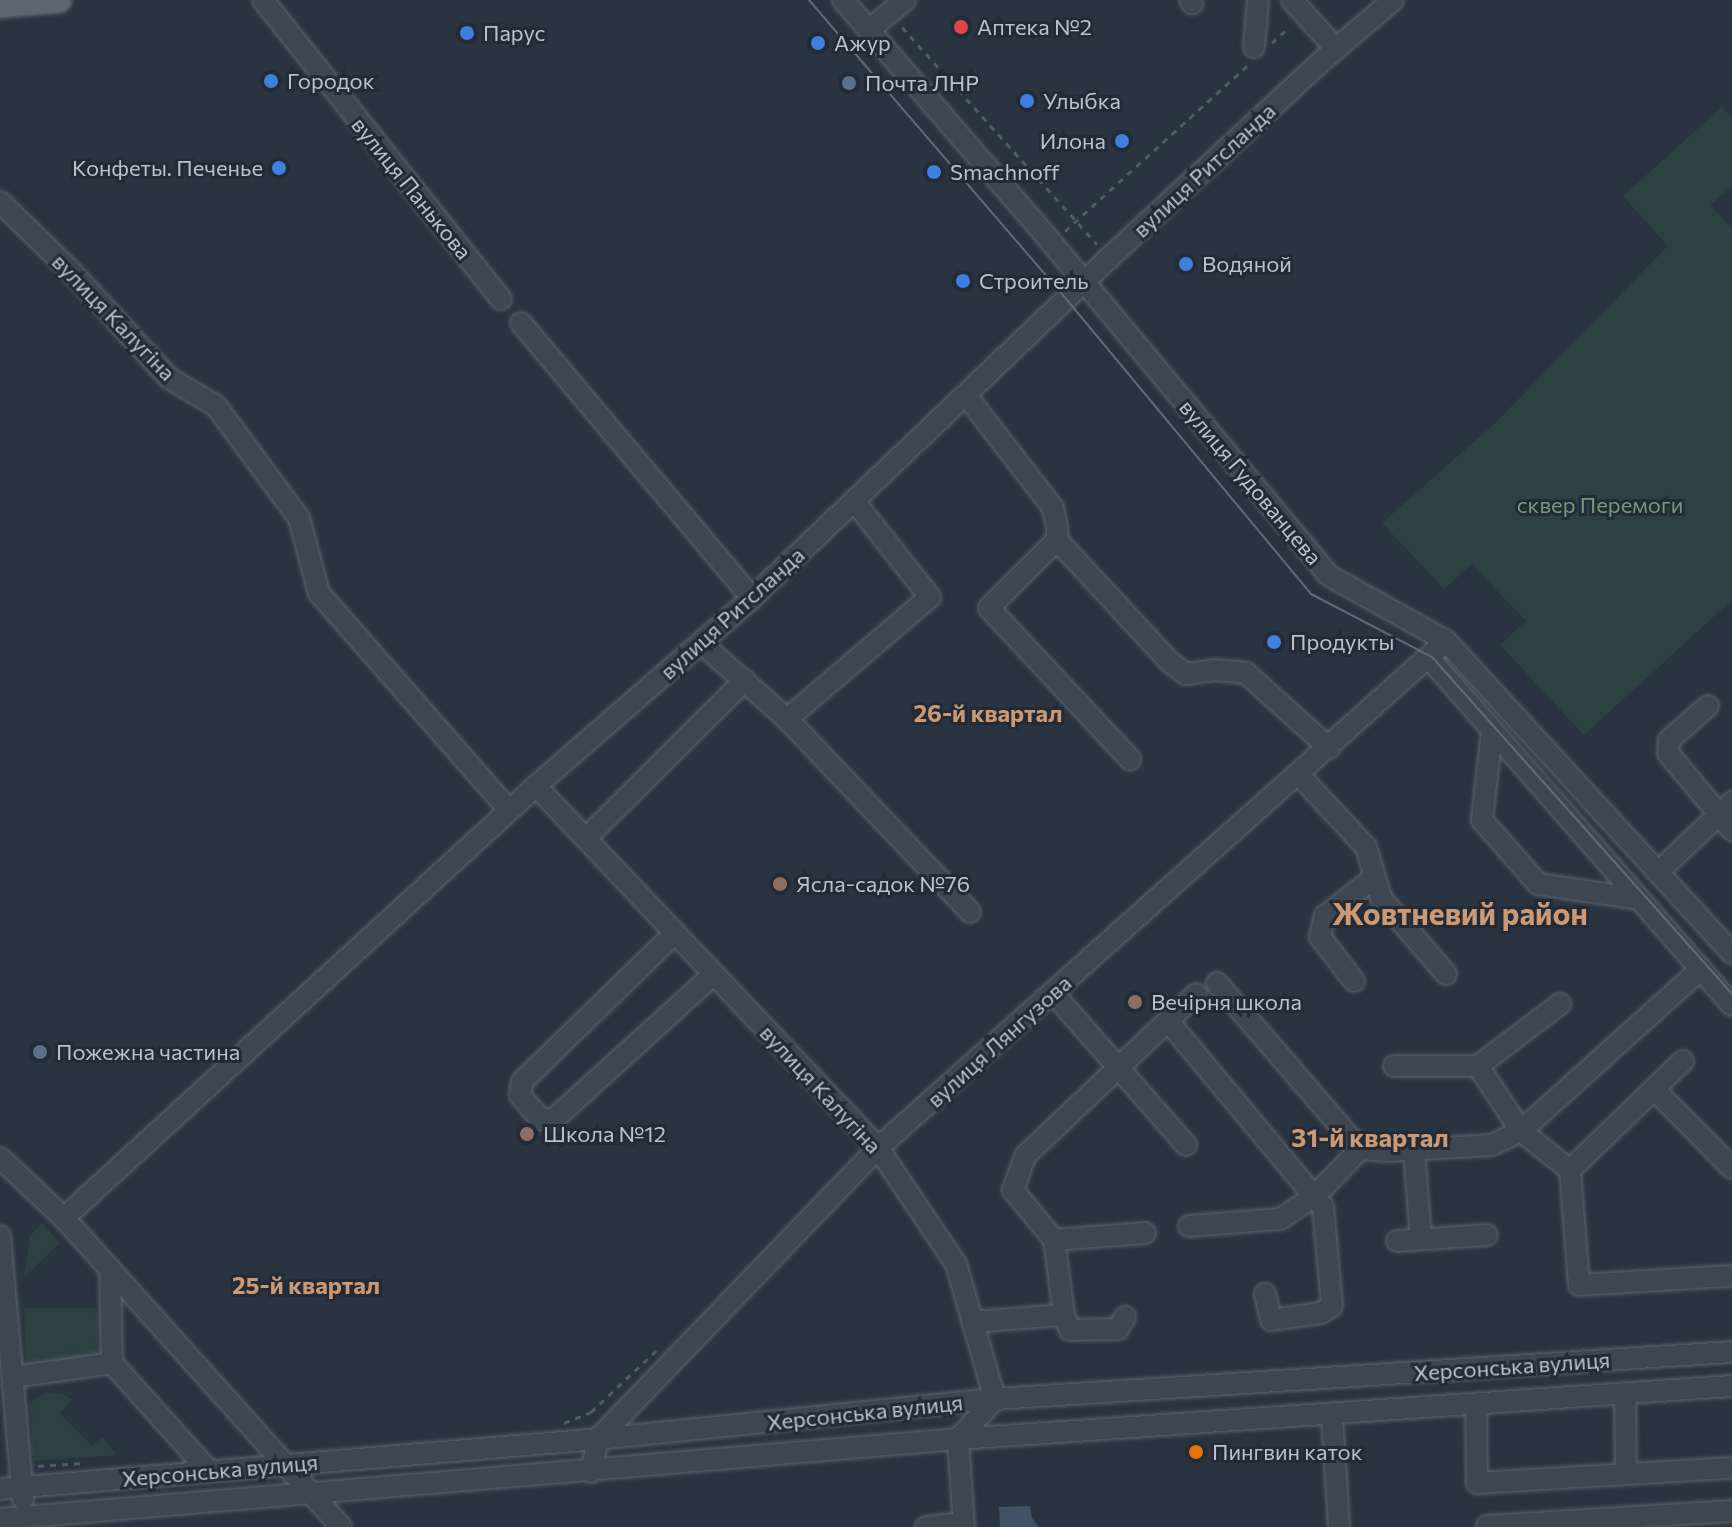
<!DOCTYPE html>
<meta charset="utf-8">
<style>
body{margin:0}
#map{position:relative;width:1732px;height:1527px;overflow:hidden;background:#2a3440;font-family:Commissioner,sans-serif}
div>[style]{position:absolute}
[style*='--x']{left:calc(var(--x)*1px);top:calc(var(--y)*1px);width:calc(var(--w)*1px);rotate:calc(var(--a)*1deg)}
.green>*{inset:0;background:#2d4142}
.water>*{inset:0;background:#415267}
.path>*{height:3px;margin-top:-1.5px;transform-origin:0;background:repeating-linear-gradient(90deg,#4c5e60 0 6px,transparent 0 12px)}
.roads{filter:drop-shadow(0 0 2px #5c646e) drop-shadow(0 0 2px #5c646e)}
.minor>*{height:20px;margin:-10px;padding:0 10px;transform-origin:10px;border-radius:10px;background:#3e4651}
.major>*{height:24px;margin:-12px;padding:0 12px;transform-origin:12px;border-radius:12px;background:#5c6570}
.tram>*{height:2px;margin:-1px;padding:0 1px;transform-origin:1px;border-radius:1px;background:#606a77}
.dots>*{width:22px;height:22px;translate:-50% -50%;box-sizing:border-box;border:4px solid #222b36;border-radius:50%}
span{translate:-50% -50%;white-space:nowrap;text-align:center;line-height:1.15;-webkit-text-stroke:6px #222b36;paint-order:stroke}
.poi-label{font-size:22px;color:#bbc1cb}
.left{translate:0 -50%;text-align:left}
.right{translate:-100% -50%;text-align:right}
.street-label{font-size:22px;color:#bbc1cb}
.park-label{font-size:22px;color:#75997c}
.neighbourhood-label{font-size:24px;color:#cc9975;font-weight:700}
.quarter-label{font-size:26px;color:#cc9975;font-weight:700}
.district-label{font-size:30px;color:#cc9975;font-weight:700}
</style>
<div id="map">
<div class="green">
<i style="clip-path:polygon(1722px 107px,1732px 118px,1732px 186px,1710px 205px,1732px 228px,1732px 600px,1584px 735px,1500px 645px,1526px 621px,1472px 564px,1444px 589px,1382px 523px,1493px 425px,1668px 246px,1623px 196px)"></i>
<i style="clip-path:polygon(42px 1223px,60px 1243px,24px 1277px,30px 1236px)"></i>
<i style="clip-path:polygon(24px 1308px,95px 1308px,99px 1316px,97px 1359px,32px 1369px,26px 1363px)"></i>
<i style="clip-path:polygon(47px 1392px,62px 1394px,73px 1400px,59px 1413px,91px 1445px,103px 1438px,117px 1455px,33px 1461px,30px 1402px)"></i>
</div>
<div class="water">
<i style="clip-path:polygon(1030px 1506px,1032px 1518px,1039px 1527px,1000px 1527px,999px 1507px)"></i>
</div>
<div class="path">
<i style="--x:902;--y:27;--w:292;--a:48.1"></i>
<i style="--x:1272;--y:43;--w:21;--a:-43"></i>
<i style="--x:1065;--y:231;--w:248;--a:-42.2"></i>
<i style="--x:564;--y:1423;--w:29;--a:-22"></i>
<i style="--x:591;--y:1412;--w:95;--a:-43.3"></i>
<i style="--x:38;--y:1466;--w:44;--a:-3.9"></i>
</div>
<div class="roads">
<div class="minor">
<i style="--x:263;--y:0;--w:382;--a:51.5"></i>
<i style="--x:843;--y:0;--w:319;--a:49.3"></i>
<i style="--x:1051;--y:242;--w:433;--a:50.2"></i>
<i style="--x:1328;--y:575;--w:135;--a:29.2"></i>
<i style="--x:1446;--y:641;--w:423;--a:47.5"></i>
<i style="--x:1190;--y:0;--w:4;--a:56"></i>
<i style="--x:1292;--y:0;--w:66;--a:48.1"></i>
<i style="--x:869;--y:30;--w:47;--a:-39.8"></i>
<i style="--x:1254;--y:47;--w:47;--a:-85.1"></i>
<i style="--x:0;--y:202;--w:96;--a:44.2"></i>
<i style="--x:69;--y:269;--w:148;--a:47.5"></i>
<i style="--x:169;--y:378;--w:55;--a:30.8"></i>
<i style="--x:216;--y:406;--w:139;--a:53.5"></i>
<i style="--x:299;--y:518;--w:78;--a:75.1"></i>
<i style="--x:319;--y:593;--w:288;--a:48.8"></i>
<i style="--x:521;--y:323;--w:359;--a:50"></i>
<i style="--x:966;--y:395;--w:143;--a:52.4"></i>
<i style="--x:1053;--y:508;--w:19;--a:78"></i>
<i style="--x:1057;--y:527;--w:13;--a:90"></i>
<i style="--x:1057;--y:540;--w:96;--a:135"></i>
<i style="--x:989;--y:608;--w:207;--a:47"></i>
<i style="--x:1057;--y:540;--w:168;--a:47.2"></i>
<i style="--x:1171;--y:663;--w:19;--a:36"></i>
<i style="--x:1186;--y:674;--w:28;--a:-8"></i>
<i style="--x:1214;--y:670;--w:32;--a:5"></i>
<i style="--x:1246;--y:673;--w:112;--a:42.1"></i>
<i style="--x:701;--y:643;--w:115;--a:41.5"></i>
<i style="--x:787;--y:719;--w:266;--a:46.5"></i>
<i style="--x:1430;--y:659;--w:459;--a:48.9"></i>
<i style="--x:1708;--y:706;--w:52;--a:138.9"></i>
<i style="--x:1669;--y:740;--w:13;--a:94"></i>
<i style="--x:1668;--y:753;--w:100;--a:50.3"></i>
<i style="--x:787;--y:719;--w:188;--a:-40.5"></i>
<i style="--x:930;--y:597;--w:122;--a:-128.4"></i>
<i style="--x:1492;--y:731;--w:90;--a:96.4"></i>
<i style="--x:1482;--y:820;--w:85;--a:48.8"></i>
<i style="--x:1538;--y:884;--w:102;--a:8.4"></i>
<i style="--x:1299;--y:775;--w:98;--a:47.1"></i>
<i style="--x:1366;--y:847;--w:53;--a:73.6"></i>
<i style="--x:1381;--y:898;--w:100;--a:49.5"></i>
<i style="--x:536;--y:786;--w:498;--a:46.6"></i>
<i style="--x:878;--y:1148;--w:140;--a:56.1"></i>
<i style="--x:956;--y:1264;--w:141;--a:73.9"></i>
<i style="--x:995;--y:1399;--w:54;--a:132.8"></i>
<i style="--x:958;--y:1439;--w:88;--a:86.1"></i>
<i style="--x:586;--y:838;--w:224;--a:-44.8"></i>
<i style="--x:1658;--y:872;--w:102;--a:-43.4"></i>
<i style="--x:675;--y:933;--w:214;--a:135.8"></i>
<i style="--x:522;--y:1082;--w:13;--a:99"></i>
<i style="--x:520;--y:1095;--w:31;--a:50"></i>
<i style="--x:540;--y:1119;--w:13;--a:4"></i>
<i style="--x:553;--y:1120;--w:216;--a:-42.2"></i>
<i style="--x:1354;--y:981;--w:56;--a:-127.7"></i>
<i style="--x:1320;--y:937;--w:22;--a:-77"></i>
<i style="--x:1325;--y:916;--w:62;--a:-37.8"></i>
<i style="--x:1217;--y:983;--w:219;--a:49.3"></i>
<i style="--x:1360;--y:1149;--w:29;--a:4"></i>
<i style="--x:1389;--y:1151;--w:103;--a:-3.3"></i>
<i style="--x:1492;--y:1145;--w:32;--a:-26"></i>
<i style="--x:1521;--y:1131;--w:242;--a:-42"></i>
<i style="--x:1053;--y:993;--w:202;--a:48.8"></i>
<i style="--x:1168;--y:1021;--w:242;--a:50.2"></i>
<i style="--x:1323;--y:1207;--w:99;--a:84.8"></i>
<i style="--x:1332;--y:1306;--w:13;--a:148"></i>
<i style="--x:1321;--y:1313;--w:50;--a:172"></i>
<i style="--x:1271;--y:1320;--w:27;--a:-103"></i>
<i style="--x:1683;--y:1061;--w:157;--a:136"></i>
<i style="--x:1570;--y:1170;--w:115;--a:85.5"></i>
<i style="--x:1579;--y:1285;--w:153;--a:-3.4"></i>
<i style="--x:1394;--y:1066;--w:84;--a:0"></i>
<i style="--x:1478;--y:1066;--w:103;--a:-37.1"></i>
<i style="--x:1478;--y:1066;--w:78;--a:56.5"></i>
<i style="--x:1521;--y:1131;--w:63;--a:38.5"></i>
<i style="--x:1654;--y:1089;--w:111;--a:45.4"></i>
<i style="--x:1414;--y:1150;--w:89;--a:85.5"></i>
<i style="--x:0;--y:1158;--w:88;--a:43.2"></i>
<i style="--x:64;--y:1218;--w:415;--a:48.1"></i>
<i style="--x:64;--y:1218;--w:640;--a:-42.47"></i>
<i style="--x:536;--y:786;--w:286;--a:-41"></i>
<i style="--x:752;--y:598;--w:494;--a:-43.6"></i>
<i style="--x:1110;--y:257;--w:282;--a:-42.8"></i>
<i style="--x:1317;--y:65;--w:100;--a:-40.5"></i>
<i style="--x:1189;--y:1226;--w:91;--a:-4.4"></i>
<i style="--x:1280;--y:1219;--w:42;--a:-33.3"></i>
<i style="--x:1315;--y:1196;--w:65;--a:-46.2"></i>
<i style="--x:1145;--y:1233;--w:91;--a:175.6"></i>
<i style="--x:1054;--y:1240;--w:65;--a:-129.4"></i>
<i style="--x:1013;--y:1190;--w:37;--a:-70"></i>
<i style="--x:1026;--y:1155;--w:234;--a:-43.4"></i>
<i style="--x:0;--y:1236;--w:264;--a:85"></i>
<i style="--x:1054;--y:1240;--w:76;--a:82.4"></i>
<i style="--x:1064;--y:1315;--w:16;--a:68"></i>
<i style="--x:1070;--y:1330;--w:48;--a:-1.2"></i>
<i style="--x:1118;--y:1329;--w:14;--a:-60"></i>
<i style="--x:1397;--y:1241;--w:90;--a:-3.8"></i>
<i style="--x:110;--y:1269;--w:94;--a:88.8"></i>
<i style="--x:112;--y:1363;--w:145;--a:48.1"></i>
<i style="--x:972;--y:1322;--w:92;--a:-4.4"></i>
<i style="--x:13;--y:1377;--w:100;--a:-8"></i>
<i style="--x:1625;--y:1393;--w:81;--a:89.3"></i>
<i style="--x:1476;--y:1404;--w:79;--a:89.3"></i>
<i style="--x:1477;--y:1483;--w:255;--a:-3.4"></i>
<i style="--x:1332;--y:1415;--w:112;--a:86.4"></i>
<i style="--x:591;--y:1472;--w:34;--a:-78"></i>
<i style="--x:598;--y:1439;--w:404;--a:-46.1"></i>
<i style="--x:878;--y:1148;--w:761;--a:-41.75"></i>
<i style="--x:0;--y:1489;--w:600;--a:-4.78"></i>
<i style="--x:598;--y:1439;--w:399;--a:-5.8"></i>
<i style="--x:995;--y:1399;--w:738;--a:-3.65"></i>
<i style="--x:0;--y:1519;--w:961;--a:-4.77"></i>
<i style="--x:958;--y:1439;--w:776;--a:-3.92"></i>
<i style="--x:1487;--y:1526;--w:245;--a:-3.5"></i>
<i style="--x:926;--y:1527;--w:38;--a:-6"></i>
</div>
<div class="major">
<i style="--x:0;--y:5;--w:59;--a:-4.8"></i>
</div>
</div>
<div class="tram">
<i style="--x:809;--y:0;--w:396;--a:49.3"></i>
<i style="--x:1067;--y:300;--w:382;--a:50.3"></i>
<i style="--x:1311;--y:594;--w:136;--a:27.5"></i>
<i style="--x:1432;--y:657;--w:451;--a:48.3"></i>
</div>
<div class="dots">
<i style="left:961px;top:27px;background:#e0444e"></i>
<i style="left:467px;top:33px;background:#3f7fe0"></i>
<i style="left:818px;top:43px;background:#3f7fe0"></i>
<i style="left:271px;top:81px;background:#3f7fe0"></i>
<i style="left:849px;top:83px;background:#5c6f8a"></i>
<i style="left:1027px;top:101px;background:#3f7fe0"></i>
<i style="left:1122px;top:141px;background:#3f7fe0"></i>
<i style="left:279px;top:168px;background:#3f7fe0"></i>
<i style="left:934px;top:172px;background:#3f7fe0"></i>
<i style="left:1186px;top:264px;background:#3f7fe0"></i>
<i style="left:963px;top:281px;background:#3f7fe0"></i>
<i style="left:1274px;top:642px;background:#3f7fe0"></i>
<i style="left:780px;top:884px;background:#8d6e63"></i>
<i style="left:1135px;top:1002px;background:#8d6e63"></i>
<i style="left:40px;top:1052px;background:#5c6f8a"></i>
<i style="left:527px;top:1134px;background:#8d6e63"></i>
<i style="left:1196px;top:1452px;background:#e8710a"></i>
</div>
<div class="poi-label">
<span class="left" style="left:977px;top:27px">Аптека №2</span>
<span class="left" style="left:483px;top:33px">Парус</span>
<span class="left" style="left:834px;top:43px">Ажур</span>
<span class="left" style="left:287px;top:81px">Городок</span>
<span class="left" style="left:865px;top:83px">Почта ЛНР</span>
<span class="left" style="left:1043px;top:101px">Улыбка</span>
<span class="right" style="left:1106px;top:141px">Илона</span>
<span class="right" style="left:263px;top:168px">Конфеты. Печенье</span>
<span class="left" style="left:950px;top:172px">Smachnoff</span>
<span class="left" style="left:1202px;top:264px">Водяной</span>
<span class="left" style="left:979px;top:281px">Строитель</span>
<span class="left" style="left:1290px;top:642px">Продукты</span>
<span class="left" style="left:796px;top:884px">Ясла-садок №76</span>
<span class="left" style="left:1151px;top:1002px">Вечірня школа</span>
<span class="left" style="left:56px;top:1052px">Пожежна частина</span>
<span class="left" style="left:543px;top:1134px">Школа №12</span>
<span class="left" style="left:1212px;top:1452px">Пингвин каток</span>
</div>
<div class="street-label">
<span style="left:1204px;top:170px;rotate:-43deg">вулиця Ритсланда</span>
<span style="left:412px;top:188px;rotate:51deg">вулиця Панькова</span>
<span style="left:114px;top:317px;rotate:46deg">вулиця Калугіна</span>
<span style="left:1251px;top:482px;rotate:50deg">вулиця Гудованцева</span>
<span style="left:732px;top:613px;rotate:-42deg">вулиця Ритсланда</span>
<span style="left:999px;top:1041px;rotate:-42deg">вулиця Лянгузова</span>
<span style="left:821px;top:1089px;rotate:47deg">вулиця Калугіна</span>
<span style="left:1512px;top:1366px;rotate:-4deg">Херсонська вулиця</span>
<span style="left:865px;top:1412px;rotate:-6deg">Херсонська вулиця</span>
<span style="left:220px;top:1470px;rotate:-5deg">Херсонська вулиця</span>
</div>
<div class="park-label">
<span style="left:1600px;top:505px">сквер Перемоги</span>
</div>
<div class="neighbourhood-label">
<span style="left:988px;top:713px">26-й квартал</span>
<span style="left:306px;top:1285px">25-й квартал</span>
</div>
<div class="quarter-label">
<span style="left:1370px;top:1137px">31-й квартал</span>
</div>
<div class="district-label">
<span style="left:1460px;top:913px">Жовтневий район</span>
</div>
</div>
